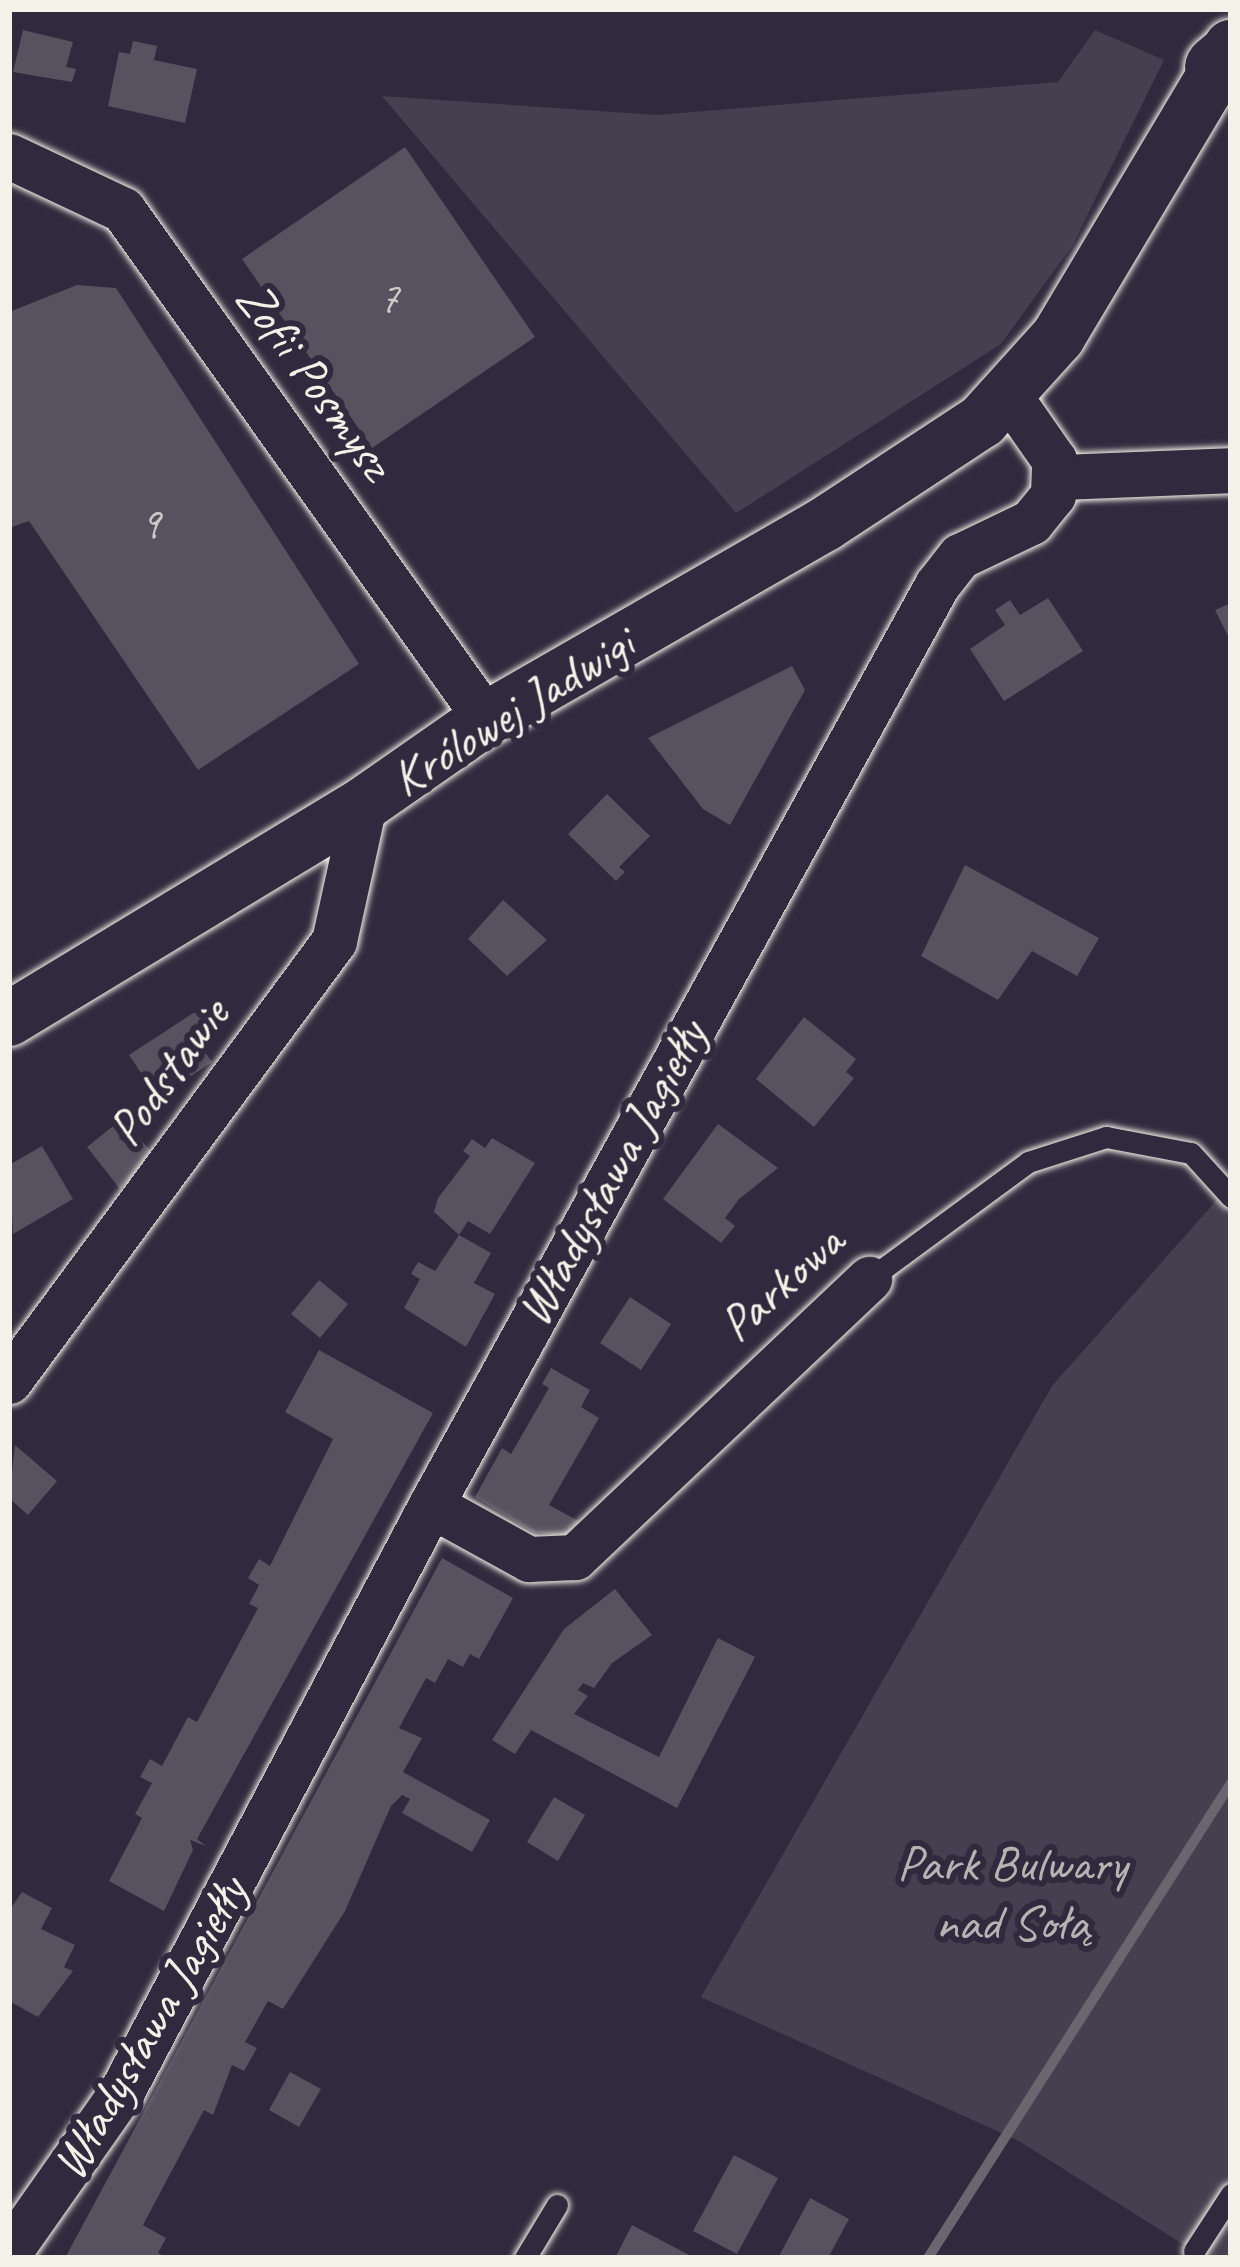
<!DOCTYPE html>
<meta charset="utf-8">
<style>
body{margin:0}
#map{position:relative;width:1240px;height:2267px;overflow:hidden;background:#2f2a3d;font-family:Caveat,sans-serif}
div>[style]{position:absolute}
[style*='--x']{left:calc(var(--x)*1px);top:calc(var(--y)*1px);width:calc(var(--w)*1px);rotate:calc(var(--a)*1deg)}
.green>*{inset:0;background:#454050}
.stream>*{height:10px;margin:-5px;padding:0 5px;transform-origin:5px;border-radius:5px;background:#6a6670}
.building>*{inset:0;background:#56525f}
.roads{filter:drop-shadow(0 0 3px #f4f1e8) drop-shadow(0 0 3px #f4f1e8)}
.service>*{height:21px;margin:-10.5px;padding:0 10.5px;transform-origin:10.5px;border-radius:10.5px;background:#2f2a3d}
.minor>*{height:45px;margin:-22.5px;padding:0 22.5px;transform-origin:22.5px;border-radius:22.5px;background:#2f2a3d}
.tertiary>*{height:54px;margin:-27px;padding:0 27px;transform-origin:27px;border-radius:27px;background:#2f2a3d}
.primary>*{height:66px;margin:-33px;padding:0 33px;transform-origin:33px;border-radius:33px;background:#2f2a3d}
span{translate:-50% -50%;white-space:nowrap;text-align:center;line-height:1.15;-webkit-text-stroke:12px #2f2a3d;paint-order:stroke}
.number-label{font-size:45px;color:#ccc9c6}
.number-label span{-webkit-text-stroke-width:0}
.street-label{font-size:51px;color:#f4f1e8}
.park-label{font-size:51px;color:#b7b3b3}
.frame{position:absolute;inset:0;border:12px solid #f4f1e8;pointer-events:none}
</style>
<div id="map">
<div class="green">
<i style="clip-path:polygon(1095px 30px,1164px 60px,1072px 246px,1001px 344px,736px 513px,382px 96px,657px 115px,1058px 82px)"></i>
<i style="clip-path:polygon(1231px 1184px,1231px 2258px,1205px 2258px,1019px 2141px,701px 1997px,1052px 1386px)"></i>
</div>
<div class="stream">
<i style="--x:928;--y:2258;--w:563;--a:-57.47"></i>
</div>
<div class="building">
<i style="clip-path:polygon(23px 30px,73px 42px,66px 67px,76px 69px,72px 82px,13px 72px)"></i>
<i style="clip-path:polygon(133px 41px,157px 46px,154px 60px,197px 69px,185px 123px,108px 106px,119px 52px,130px 54px)"></i>
<i style="clip-path:polygon(405px 147px,535px 337px,372px 448px,242px 259px)"></i>
<i style="clip-path:polygon(77px 285px,116px 288px,359px 664px,198px 770px,29px 521px,9px 528px,9px 312px)"></i>
<i style="clip-path:polygon(1048px 598px,1083px 651px,1004px 701px,970px 649px,1005px 625px,995px 610px,1010px 600px,1020px 615px)"></i>
<i style="clip-path:polygon(1231px 603px,1231px 642px,1215px 610px)"></i>
<i style="clip-path:polygon(792px 666px,805px 690px,730px 825px,703px 809px,648px 738px)"></i>
<i style="clip-path:polygon(607px 794px,650px 836px,619px 867px,625px 872px,616px 881px,568px 834px)"></i>
<i style="clip-path:polygon(965px 865px,1099px 938px,1077px 976px,1032px 951px,998px 1000px,921px 956px)"></i>
<i style="clip-path:polygon(503px 900px,547px 940px,507px 976px,468px 939px)"></i>
<i style="clip-path:polygon(201px 1008px,219px 1034px,201px 1047px,212px 1062px,158px 1098px,129px 1055px)"></i>
<i style="clip-path:polygon(804px 1017px,856px 1059px,846px 1072px,854px 1078px,814px 1127px,756px 1079px)"></i>
<i style="clip-path:polygon(122px 1119px,158px 1159px,120px 1189px,87px 1147px)"></i>
<i style="clip-path:polygon(718px 1124px,778px 1168px,739px 1199px,725px 1218px,735px 1226px,721px 1243px,663px 1199px)"></i>
<i style="clip-path:polygon(492px 1138px,535px 1163px,490px 1234px,468px 1221px,459px 1235px,434px 1212px,438px 1198px,470px 1156px,463px 1151px,472px 1139px,485px 1148px)"></i>
<i style="clip-path:polygon(42px 1146px,73px 1199px,13px 1234px,9px 1165px)"></i>
<i style="clip-path:polygon(459px 1235px,491px 1253px,474px 1283px,495px 1294px,466px 1347px,404px 1308px,420px 1279px,411px 1274px,418px 1262px,435px 1271px)"></i>
<i style="clip-path:polygon(319px 1280px,348px 1304px,320px 1338px,291px 1314px)"></i>
<i style="clip-path:polygon(630px 1297px,671px 1324px,641px 1370px,600px 1343px)"></i>
<i style="clip-path:polygon(319px 1350px,433px 1413px,197px 1839px,206px 1846px,190px 1840px,193px 1850px,164px 1911px,109px 1881px,142px 1818px,135px 1814px,152px 1783px,140px 1777px,150px 1759px,162px 1766px,188px 1717px,197px 1722px,258px 1608px,249px 1604px,259px 1585px,248px 1578px,259px 1559px,270px 1566px,333px 1439px,285px 1412px)"></i>
<i style="clip-path:polygon(551px 1368px,590px 1390px,581px 1407px,599px 1418px,549px 1505px,580px 1522px,565px 1536px,533px 1532px,475px 1497px,502px 1448px,511px 1454px,549px 1388px,542px 1384px)"></i>
<i style="clip-path:polygon(15px 1445px,57px 1481px,28px 1515px,9px 1498px)"></i>
<i style="clip-path:polygon(442px 1558px,513px 1598px,479px 1659px,470px 1654px,463px 1667px,448px 1659px,435px 1683px,426px 1678px,399px 1728px,422px 1738px,403px 1772px,490px 1820px,472px 1852px,402px 1813px,410px 1799px,402px 1795px,391px 1806px,345px 1911px,283px 2009px,268px 2001px,245px 2042px,257px 2048px,244px 2071px,232px 2065px,213px 2115px,204px 2110px,143px 2225px,166px 2238px,158px 2253px,168px 2258px,65px 2258px)"></i>
<i style="clip-path:polygon(615px 1589px,652px 1635px,612px 1663px,594px 1688px,583px 1683px,578px 1690px,588px 1696px,574px 1714px,659px 1757px,718px 1638px,755px 1657px,677px 1808px,531px 1730px,515px 1754px,492px 1740px,564px 1629px)"></i>
<i style="clip-path:polygon(554px 1797px,585px 1815px,558px 1861px,527px 1842px)"></i>
<i style="clip-path:polygon(22px 1892px,52px 1908px,41px 1929px,75px 1945px,64px 1967px,73px 1971px,38px 2017px,9px 2001px,9px 1911px)"></i>
<i style="clip-path:polygon(290px 2072px,321px 2089px,299px 2127px,269px 2110px)"></i>
<i style="clip-path:polygon(734px 2155px,778px 2178px,737px 2254px,693px 2231px)"></i>
<i style="clip-path:polygon(810px 2198px,849px 2219px,828px 2258px,778px 2258px)"></i>
<i style="clip-path:polygon(632px 2225px,695px 2258px,615px 2258px)"></i>
</div>
<div class="roads">
<div class="service">
<i style="--x:869;--y:1279;--w:197;--a:-36.3"></i>
<i style="--x:1028;--y:1162;--w:82;--a:-17.8"></i>
<i style="--x:1106;--y:1137;--w:86;--a:10.7"></i>
<i style="--x:1191;--y:1153;--w:59;--a:47.7"></i>
<i style="--x:1194;--y:2251;--w:68;--a:-57"></i>
<i style="--x:525;--y:2258;--w:62;--a:-58.9"></i>
</div>
<div class="minor">
<i style="--x:9;--y:156;--w:126;--a:25.3"></i>
<i style="--x:123;--y:210;--w:625;--a:54.5"></i>
<i style="--x:1059;--y:477;--w:172;--a:-2.3"></i>
<i style="--x:9;--y:1381;--w:547;--a:-53.55"></i>
<i style="--x:334;--y:941;--w:140;--a:-77.6"></i>
<i style="--x:431;--y:1505;--w:112;--a:28.9"></i>
<i style="--x:529;--y:1559;--w:46;--a:-2.5"></i>
<i style="--x:575;--y:1557;--w:405;--a:-43.4"></i>
<i style="--x:9;--y:2252;--w:197;--a:-54.9"></i>
<i style="--x:122;--y:2091;--w:662;--a:-62.2"></i>
<i style="--x:431;--y:1505;--w:1050;--a:-61.19"></i>
<i style="--x:937;--y:585;--w:37;--a:-52"></i>
<i style="--x:960;--y:556;--w:79;--a:-25.6"></i>
<i style="--x:1031;--y:522;--w:35;--a:-51"></i>
<i style="--x:1053;--y:495;--w:35;--a:-88"></i>
<i style="--x:1054;--y:460;--w:77;--a:-124.9"></i>
</div>
<div class="tertiary">
<i style="--x:9;--y:1019;--w:415;--a:-31.2"></i>
<i style="--x:364;--y:804;--w:149;--a:-34.9"></i>
<i style="--x:486;--y:719;--w:391;--a:-29.9"></i>
<i style="--x:825;--y:524;--w:188;--a:-33.3"></i>
<i style="--x:982;--y:421;--w:113;--a:-47.9"></i>
<i style="--x:1058;--y:337;--w:338;--a:-59.2"></i>
</div>
<div class="primary">
<i style="--x:1218;--y:68;--w:17;--a:-40"></i>
</div>
</div>
<div class="number-label">
<span style="left:389px;top:298px">7</span>
<span style="left:150px;top:524px">9</span>
</div>
<div class="street-label">
<span style="left:315px;top:380px;rotate:54deg">Zofii Posmysz</span>
<span style="left:512px;top:711px;rotate:-32deg">Królowej Jadwigi</span>
<span style="left:168px;top:1072px;rotate:-54deg">Podstawie</span>
<span style="left:611px;top:1173px;rotate:-61deg">Władysława Jagiełły</span>
<span style="left:781px;top:1283px;rotate:-42deg">Parkowa</span>
<span style="left:149px;top:2028px;rotate:-60deg">Władysława Jagiełły</span>
</div>
<div class="park-label">
<span style="left:1012px;top:1893px">Park Bulwary<br>nad Sołą</span>
</div>
<div class="frame"></div>
</div>
